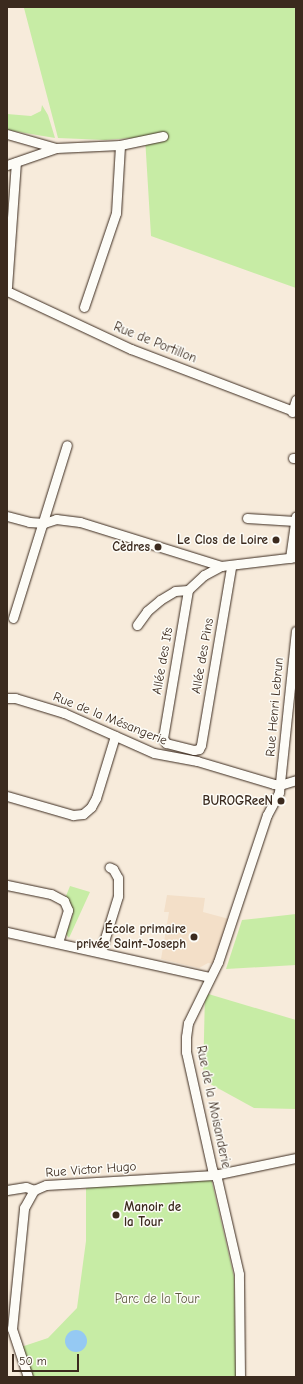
<!DOCTYPE html>
<meta charset="utf-8">
<style>
body{margin:0}
#map{position:relative;width:303px;height:1384px;overflow:hidden;background:#f7ebdb;font-family:"Comic Neue",sans-serif}
div>[style]{position:absolute}
[style*='--x']{left:calc(var(--x)*1px);top:calc(var(--y)*1px);width:calc(var(--w)*1px);rotate:calc(var(--a)*1deg)}
.built>*{inset:0;background:#f3dfc8}
.green>*{inset:0;background:#c7eca5}
.water>*{inset:0;background:#95c9f3}
.round{border-radius:50%}
.roads{filter:drop-shadow(0 0 1px #3b2a1e) drop-shadow(0 0 1px #3b2a1e)}
.minor>*{height:9px;margin:-4.5px;padding:0 4.5px;transform-origin:4.5px;border-radius:4.5px;background:#fdfcf7}
.dots>*{width:11px;height:11px;translate:-50% -50%;box-sizing:border-box;border:2px solid #fdfcf7;border-radius:50%}
span{translate:-50% -50%;white-space:nowrap;text-align:center;line-height:1.15;-webkit-text-stroke:3px #fdfcf7;paint-order:stroke}
.street-label{font-size:13px;color:#3b2a1e}
.poi-label{font-size:13px;color:#3b2a1e;font-weight:700}
.right{translate:-100% -50%;text-align:right}
.left{translate:0 -50%;text-align:left}
.park-label{font-size:13px;color:#5e5a40}
.frame{position:absolute;inset:0;border:8px solid #3b2a1e;pointer-events:none}
.scale{position:absolute;left:12px;top:1354px;width:67px;height:18px;box-sizing:border-box;border:2px solid #3b2a1e;border-top:0;padding-left:5px;font-size:12px;line-height:14px;white-space:nowrap;color:#3b2a1e;-webkit-text-stroke:3px #fdfcf7;paint-order:stroke}
</style>
<div id="map">
<div class="built">
<i style="clip-path:polygon(167px 895px,205px 898px,203px 912px,229px 919px,214px 964px,208px 963px,199px 968px,161px 959px,169px 912px,164px 912px)"></i>
</div>
<div class="green">
<i style="clip-path:polygon(15px 7px,296px 7px,296px 288px,151px 236px,145px 137px,105px 140px,58px 138px,24px 8px)"></i>
<i style="clip-path:polygon(42px 105px,48px 115px,55px 138px,7px 130px,7px 114px,31px 116px,41px 111px)"></i>
<i style="clip-path:polygon(70px 886px,90px 892px,69px 938px,66px 934px,73px 914px,66px 896px)"></i>
<i style="clip-path:polygon(296px 914px,296px 965px,226px 969px,242px 920px)"></i>
<i style="clip-path:polygon(205px 993px,296px 1020px,296px 1109px,254px 1108px,203px 1080px)"></i>
<i style="clip-path:polygon(211px 1178px,234px 1277px,236px 1377px,32px 1377px,21px 1347px,48px 1338px,77px 1308px,86px 1241px,86px 1187px)"></i>
</div>
<div class="water">
<i class="round" style="left:65px;top:1330px;width:22px;height:22px"></i>
</div>
<div class="roads">
<div class="minor">
<i style="--x:7;--y:134;--w:51;--a:15.9"></i>
<i style="--x:56;--y:148;--w:64;--a:-2.7"></i>
<i style="--x:120;--y:145;--w:44;--a:-11.8"></i>
<i style="--x:7;--y:165;--w:52;--a:-19.1"></i>
<i style="--x:7;--y:287;--w:125;--a:-85.9"></i>
<i style="--x:7;--y:291;--w:137;--a:25.1"></i>
<i style="--x:131;--y:349;--w:177;--a:20.9"></i>
<i style="--x:84;--y:307;--w:99;--a:-71.2"></i>
<i style="--x:116;--y:213;--w:68;--a:-86.6"></i>
<i style="--x:292;--y:412;--w:13;--a:-72"></i>
<i style="--x:293;--y:458;--w:3;--a:0"></i>
<i style="--x:7;--y:516;--w:23;--a:15"></i>
<i style="--x:29;--y:522;--w:15;--a:4"></i>
<i style="--x:44;--y:523;--w:13;--a:-18"></i>
<i style="--x:56;--y:519;--w:24;--a:7"></i>
<i style="--x:80;--y:522;--w:148;--a:17.3"></i>
<i style="--x:221;--y:566;--w:76;--a:-6.8"></i>
<i style="--x:247;--y:518;--w:48;--a:3.6"></i>
<i style="--x:290;--y:558;--w:42;--a:-81.9"></i>
<i style="--x:221;--y:566;--w:19;--a:152"></i>
<i style="--x:204;--y:575;--w:22;--a:137"></i>
<i style="--x:188;--y:590;--w:150;--a:99.6"></i>
<i style="--x:163;--y:738;--w:6;--a:59"></i>
<i style="--x:166;--y:743;--w:29;--a:14"></i>
<i style="--x:194;--y:750;--w:5;--a:-11"></i>
<i style="--x:199;--y:749;--w:4;--a:-63"></i>
<i style="--x:201;--y:745;--w:181;--a:-80.4"></i>
<i style="--x:13;--y:618;--w:181;--a:-72.7"></i>
<i style="--x:137;--y:625;--w:17;--a:-54"></i>
<i style="--x:147;--y:611;--w:17;--a:-40"></i>
<i style="--x:160;--y:600;--w:17;--a:-31"></i>
<i style="--x:175;--y:591;--w:13;--a:-4"></i>
<i style="--x:7;--y:698;--w:8;--a:0"></i>
<i style="--x:15;--y:698;--w:51;--a:17"></i>
<i style="--x:64;--y:713;--w:98;--a:24"></i>
<i style="--x:154;--y:753;--w:44;--a:10.5"></i>
<i style="--x:197;--y:761;--w:80;--a:16.6"></i>
<i style="--x:274;--y:784;--w:6;--a:9"></i>
<i style="--x:280;--y:785;--w:17;--a:-17"></i>
<i style="--x:7;--y:796;--w:69;--a:16.1"></i>
<i style="--x:73;--y:815;--w:10;--a:-6"></i>
<i style="--x:83;--y:814;--w:11;--a:-41"></i>
<i style="--x:91;--y:807;--w:10;--a:-61"></i>
<i style="--x:96;--y:798;--w:65;--a:-73"></i>
<i style="--x:7;--y:885;--w:45;--a:11.6"></i>
<i style="--x:51;--y:894;--w:15;--a:28"></i>
<i style="--x:64;--y:901;--w:10;--a:66"></i>
<i style="--x:68;--y:910;--w:34;--a:107"></i>
<i style="--x:7;--y:932;--w:208;--a:12.5"></i>
<i style="--x:101;--y:951;--w:58;--a:-72.8"></i>
<i style="--x:118;--y:896;--w:18;--a:-90"></i>
<i style="--x:118;--y:878;--w:10;--a:-119"></i>
<i style="--x:113;--y:869;--w:4;--a:-153"></i>
<i style="--x:7;--y:1190;--w:19;--a:-9"></i>
<i style="--x:26;--y:1187;--w:9;--a:21"></i>
<i style="--x:28;--y:1377;--w:51;--a:-108.4"></i>
<i style="--x:12;--y:1329;--w:122;--a:-84.3"></i>
<i style="--x:24;--y:1208;--w:21;--a:-61"></i>
<i style="--x:34;--y:1190;--w:13;--a:-23"></i>
<i style="--x:46;--y:1185;--w:168;--a:-3.4"></i>
<i style="--x:214;--y:1175;--w:84;--a:-11.7"></i>
<i style="--x:240;--y:1377;--w:103;--a:-90.6"></i>
<i style="--x:239;--y:1274;--w:98;--a:-103"></i>
<i style="--x:217;--y:1179;--w:11;--a:-117"></i>
<i style="--x:212;--y:1169;--w:120;--a:-102.5"></i>
<i style="--x:186;--y:1052;--w:15;--a:-90"></i>
<i style="--x:186;--y:1037;--w:14;--a:-82"></i>
<i style="--x:188;--y:1023;--w:68;--a:-63.8"></i>
<i style="--x:218;--y:962;--w:155;--a:-71.6"></i>
<i style="--x:267;--y:815;--w:26;--a:-62"></i>
<i style="--x:279;--y:792;--w:162;--a:-84"></i>
</div>
</div>
<div class="dots">
<i style="left:276px;top:540px;background:#3b2a1e"></i>
<i style="left:158px;top:547px;background:#3b2a1e"></i>
<i style="left:281px;top:801px;background:#3b2a1e"></i>
<i style="left:194px;top:937px;background:#3b2a1e"></i>
<i style="left:116px;top:1215px;background:#3b2a1e"></i>
</div>
<div class="street-label">
<span style="left:155px;top:343px;rotate:22deg">Rue de Portillon</span>
<span style="left:203px;top:656px;rotate:-80deg">Allée des Pins</span>
<span style="left:163px;top:661px;rotate:-80deg">Allée des Ifs</span>
<span style="left:275px;top:707px;rotate:-85deg">Rue Henri Lebrun</span>
<span style="left:110px;top:719px;rotate:22deg">Rue de la Mésangerie</span>
<span style="left:213px;top:1107px;rotate:78deg">Rue de la Moisanderie</span>
<span style="left:91px;top:1170px;rotate:-4deg">Rue Victor Hugo</span>
</div>
<div class="poi-label">
<span class="right" style="left:268px;top:540px">Le Clos de Loire</span>
<span class="right" style="left:150px;top:547px">Cèdres</span>
<span class="right" style="left:273px;top:801px">BUROGReeN</span>
<span class="right" style="left:186px;top:937px">École primaire<br>privée Saint-Joseph</span>
<span class="left" style="left:124px;top:1215px">Manoir de<br>la Tour</span>
</div>
<div class="park-label">
<span style="left:157px;top:1299px">Parc de la Tour</span>
</div>
<div class="frame"></div>
<div class="scale">50 m</div>
</div>
